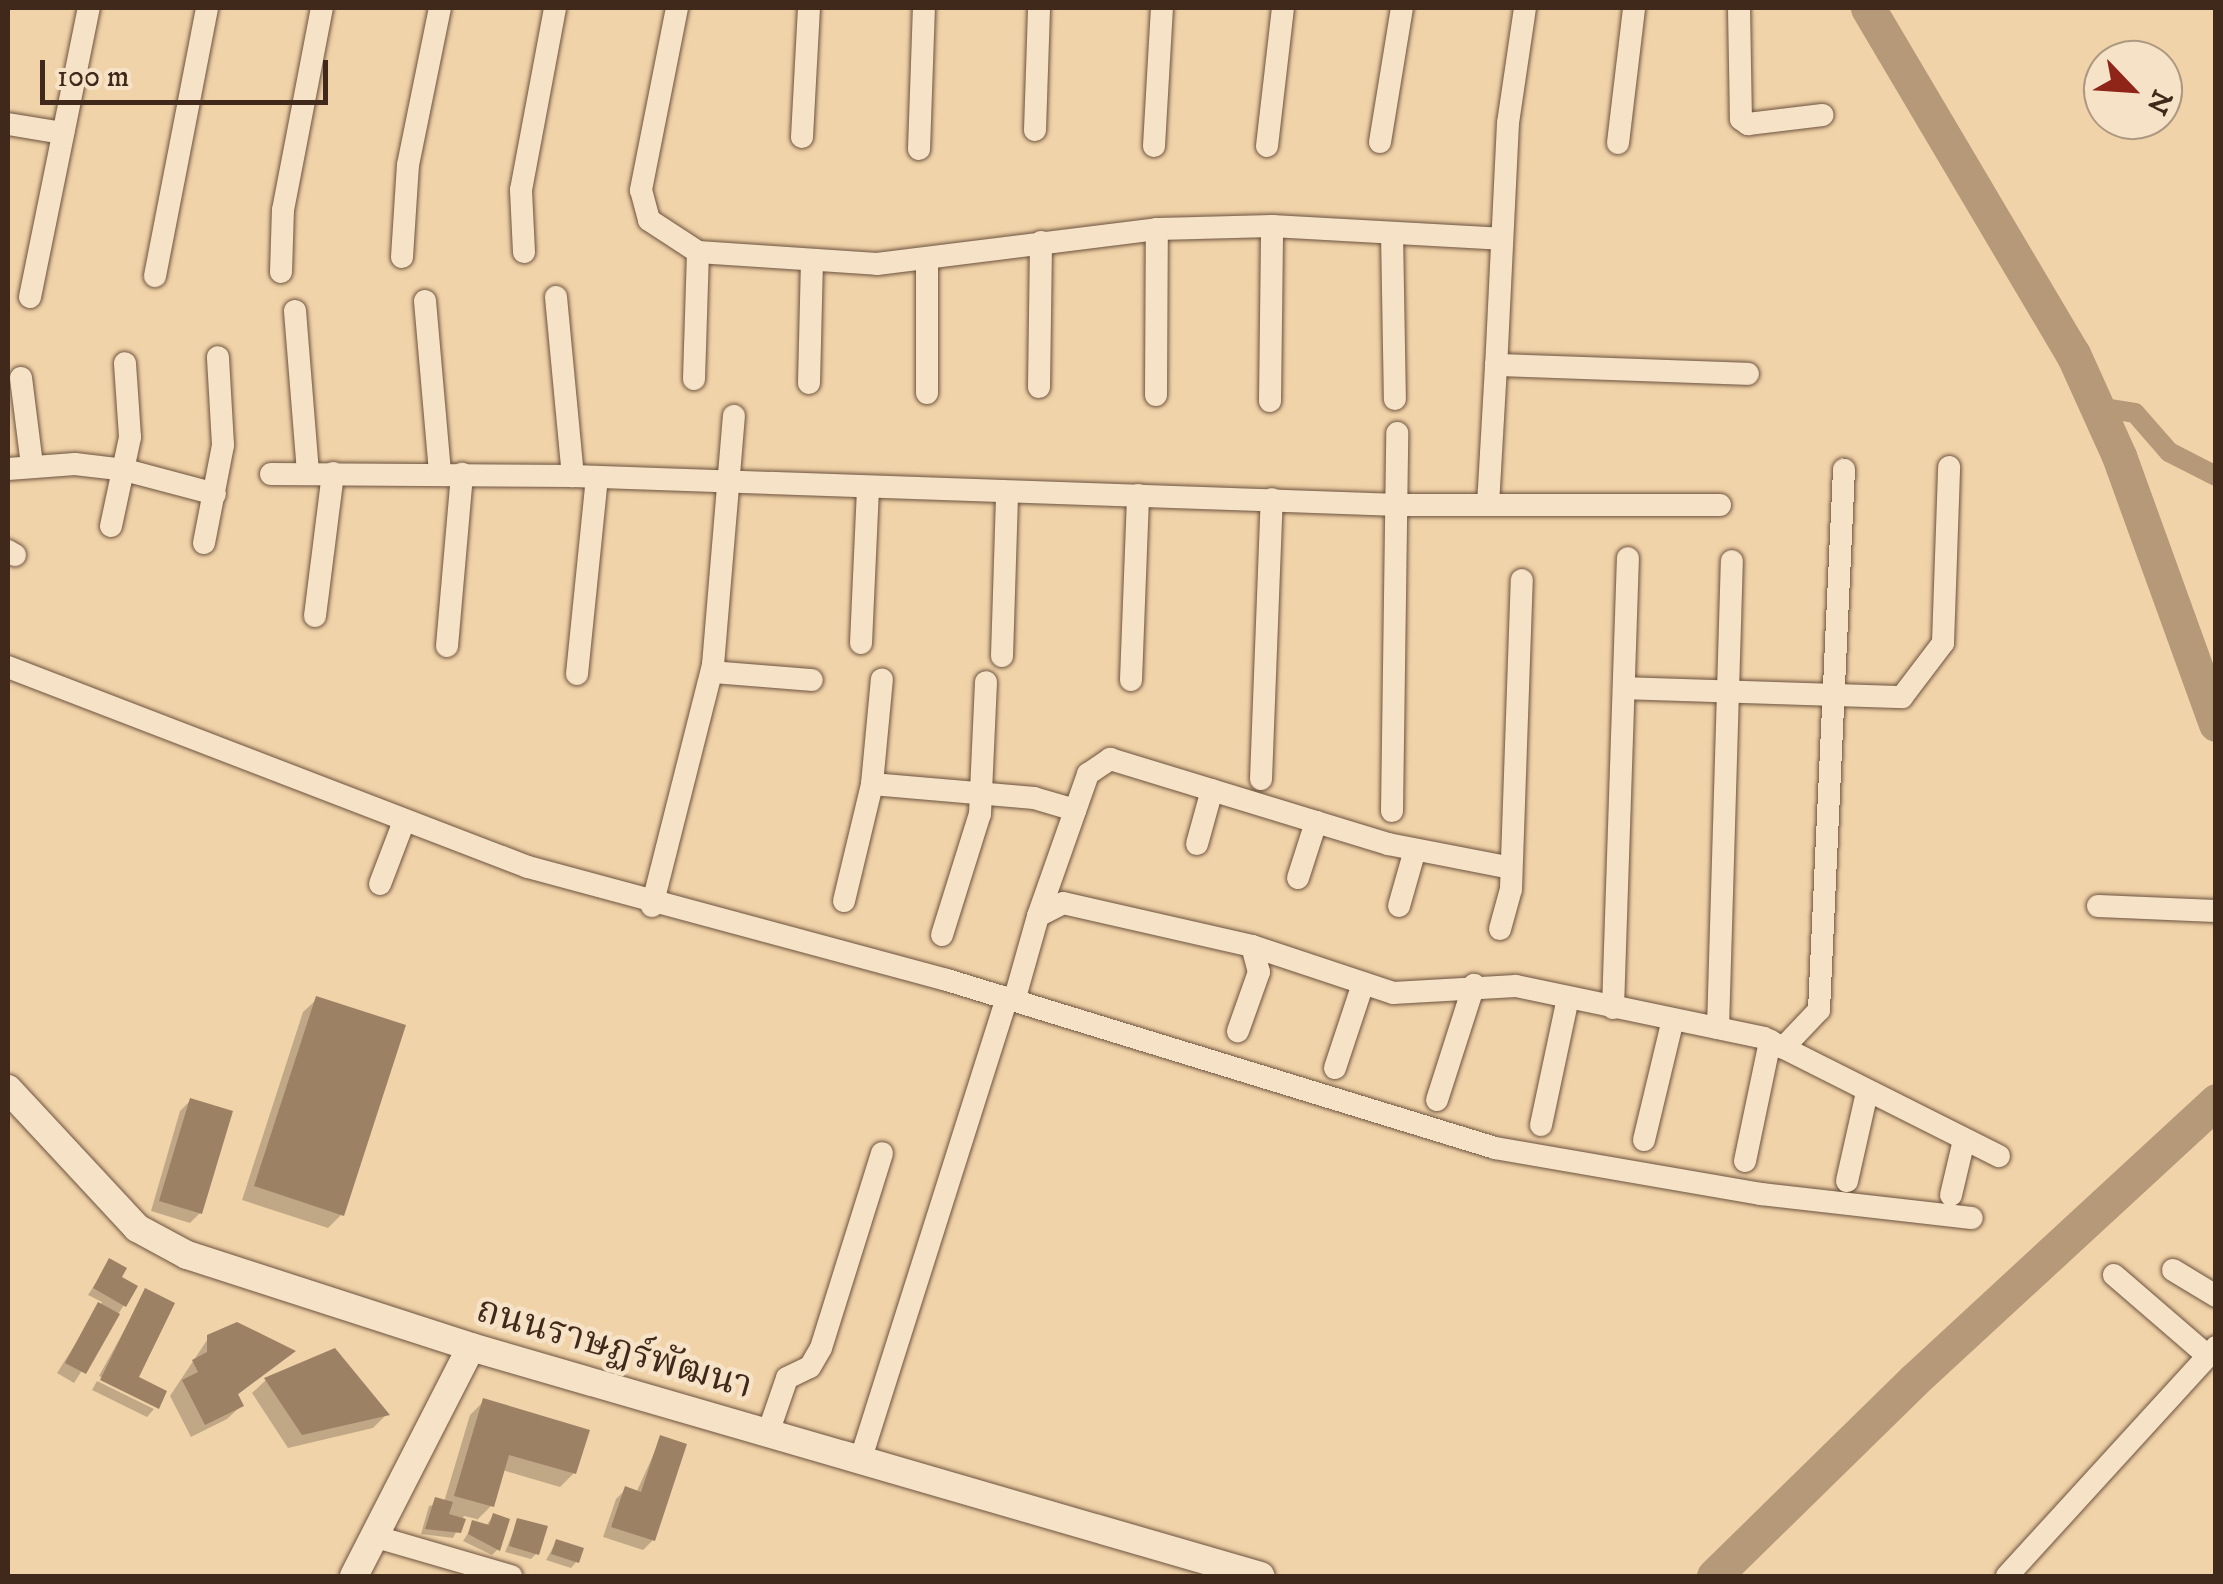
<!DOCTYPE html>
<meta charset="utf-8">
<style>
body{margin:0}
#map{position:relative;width:2223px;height:1584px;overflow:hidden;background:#f1d3a9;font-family:"IM FELL DW Pica","Noto Serif Thai",serif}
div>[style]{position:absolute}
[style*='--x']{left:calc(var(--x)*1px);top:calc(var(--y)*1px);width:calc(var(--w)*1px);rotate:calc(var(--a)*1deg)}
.shadow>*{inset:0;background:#0003}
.canal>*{height:20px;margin:-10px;padding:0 10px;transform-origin:10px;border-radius:10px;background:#b59978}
.river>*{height:35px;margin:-17.5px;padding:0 17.5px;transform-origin:17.5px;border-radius:17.5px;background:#b59978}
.building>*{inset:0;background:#9c8164}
.roads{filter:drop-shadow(0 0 2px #6c533e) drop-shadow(0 0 2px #6c533e)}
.minor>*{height:22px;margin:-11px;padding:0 11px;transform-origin:11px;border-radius:11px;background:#f6e2c7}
.tertiary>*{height:28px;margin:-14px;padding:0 14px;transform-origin:14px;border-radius:14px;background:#f6e2c7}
span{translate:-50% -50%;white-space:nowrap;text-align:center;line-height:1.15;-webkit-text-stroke:9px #f6e2c7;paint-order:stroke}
.street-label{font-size:38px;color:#40281a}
.frame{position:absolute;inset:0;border:10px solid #40281a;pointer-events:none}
.north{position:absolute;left:2083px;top:40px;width:100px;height:100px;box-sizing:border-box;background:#f6e2c7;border:2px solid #ad9882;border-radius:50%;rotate:115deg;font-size:28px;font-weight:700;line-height:40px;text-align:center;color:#40281a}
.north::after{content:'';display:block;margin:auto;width:35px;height:45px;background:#8f2418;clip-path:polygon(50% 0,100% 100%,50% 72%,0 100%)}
.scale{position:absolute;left:40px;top:60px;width:288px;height:45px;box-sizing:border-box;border:5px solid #40281a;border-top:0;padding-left:12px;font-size:30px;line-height:35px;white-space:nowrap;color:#40281a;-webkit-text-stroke:8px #f6e2c7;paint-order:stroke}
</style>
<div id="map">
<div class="shadow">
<i style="clip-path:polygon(317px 999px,342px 1214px,328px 1228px,242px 1200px,303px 1012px)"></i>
<i style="clip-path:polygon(190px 1101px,200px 1213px,190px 1223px,151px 1211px,180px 1111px)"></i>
<i style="clip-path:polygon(110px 1261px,124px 1305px,74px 1383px,57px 1373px,102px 1302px,88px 1295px)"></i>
<i style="clip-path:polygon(146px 1291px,136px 1378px,156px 1405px,99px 1376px)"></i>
<i style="clip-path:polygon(209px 1337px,292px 1351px,236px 1396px,241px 1406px,227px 1419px,191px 1437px,170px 1396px)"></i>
<i style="clip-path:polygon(266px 1380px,386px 1415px,373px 1428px,288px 1448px,252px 1393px)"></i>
<i style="clip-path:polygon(97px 1381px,154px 1409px,147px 1417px,92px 1390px)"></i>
<i style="clip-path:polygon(484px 1401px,574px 1473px,560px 1487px,502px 1470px,491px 1506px,474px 1523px,486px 1526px,493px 1516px,498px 1549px,492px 1555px,463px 1541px,477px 1519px,464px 1516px,453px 1538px,421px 1534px,429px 1506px,444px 1502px,470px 1415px)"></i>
<i style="clip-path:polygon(661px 1438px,653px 1540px,643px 1550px,603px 1537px,616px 1499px,626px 1489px,636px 1493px)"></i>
<i style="clip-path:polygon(518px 1520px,537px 1553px,531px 1559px,505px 1552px)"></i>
<i style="clip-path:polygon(556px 1542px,577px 1561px,571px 1568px,546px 1560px)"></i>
</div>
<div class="canal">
<i style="--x:2097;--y:407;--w:38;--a:9"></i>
<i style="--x:2135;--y:413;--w:52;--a:48.9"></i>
<i style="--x:2169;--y:452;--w:53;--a:27.1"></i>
</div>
<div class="river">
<i style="--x:1868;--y:8;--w:402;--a:59.4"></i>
<i style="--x:2073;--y:354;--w:112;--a:65.7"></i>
<i style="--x:2119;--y:456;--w:285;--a:70.1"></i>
<i style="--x:1714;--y:1576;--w:279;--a:-44.4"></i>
<i style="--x:1913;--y:1381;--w:413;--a:-42.7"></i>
</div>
<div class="building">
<i style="clip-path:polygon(316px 996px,406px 1025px,344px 1216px,254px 1186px)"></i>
<i style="clip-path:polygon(190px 1098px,233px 1111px,202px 1214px,159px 1201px)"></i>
<i style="clip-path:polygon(109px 1258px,127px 1268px,122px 1277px,138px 1286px,126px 1307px,93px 1288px)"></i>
<i style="clip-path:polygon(145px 1288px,175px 1303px,139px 1377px,167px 1391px,159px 1409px,100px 1380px)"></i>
<i style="clip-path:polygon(98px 1302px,120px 1314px,86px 1374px,65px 1363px)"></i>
<i style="clip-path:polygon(237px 1322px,296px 1351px,238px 1394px,244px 1406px,205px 1425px,182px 1380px,198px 1372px,192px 1360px,207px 1352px,207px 1335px)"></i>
<i style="clip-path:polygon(335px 1348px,390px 1415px,302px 1435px,264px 1378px)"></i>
<i style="clip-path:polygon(483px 1398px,590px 1430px,576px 1474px,509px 1455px,494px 1507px,454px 1496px)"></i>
<i style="clip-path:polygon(660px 1435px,687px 1444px,655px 1541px,611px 1527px,625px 1486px,641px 1492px)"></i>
<i style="clip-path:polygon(435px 1497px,453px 1502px,449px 1514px,466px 1519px,461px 1533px,425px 1529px)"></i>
<i style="clip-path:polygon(493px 1513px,510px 1519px,500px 1551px,468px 1534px,472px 1520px,489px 1525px)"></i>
<i style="clip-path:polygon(517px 1518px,548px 1526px,539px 1555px,509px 1546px)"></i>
<i style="clip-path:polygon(556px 1539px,584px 1548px,579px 1563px,551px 1554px)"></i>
</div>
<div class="roads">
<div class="minor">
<i style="--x:677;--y:8;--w:186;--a:101.2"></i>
<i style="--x:641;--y:190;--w:31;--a:75"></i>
<i style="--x:649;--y:220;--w:59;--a:33.1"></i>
<i style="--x:698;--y:252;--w:179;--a:3.8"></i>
<i style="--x:877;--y:264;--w:282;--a:-7.1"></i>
<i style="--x:1157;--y:229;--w:115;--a:-1.5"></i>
<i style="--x:1272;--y:226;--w:229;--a:3.2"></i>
<i style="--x:1525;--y:8;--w:116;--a:98.4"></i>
<i style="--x:1508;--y:123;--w:242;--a:92.8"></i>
<i style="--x:1496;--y:365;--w:252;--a:2"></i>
<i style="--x:1739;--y:8;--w:111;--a:89"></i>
<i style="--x:1741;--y:119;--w:9;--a:36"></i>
<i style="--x:1748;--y:124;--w:75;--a:-6.9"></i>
<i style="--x:8;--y:124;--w:56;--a:9.3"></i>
<i style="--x:1035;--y:130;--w:122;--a:-88.1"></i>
<i style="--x:802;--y:137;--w:129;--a:-86.9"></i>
<i style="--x:1380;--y:142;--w:136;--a:-80.7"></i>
<i style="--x:1618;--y:143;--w:136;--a:-83.2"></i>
<i style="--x:1154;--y:146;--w:138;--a:-86.7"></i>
<i style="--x:1267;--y:146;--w:139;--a:-83.4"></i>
<i style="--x:919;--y:149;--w:141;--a:-88"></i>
<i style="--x:1392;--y:233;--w:166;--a:89"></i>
<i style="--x:524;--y:252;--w:62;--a:-92.8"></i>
<i style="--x:521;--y:190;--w:185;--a:-79.4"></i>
<i style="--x:402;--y:257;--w:92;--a:-86.3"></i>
<i style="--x:408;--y:165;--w:160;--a:-78.5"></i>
<i style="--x:927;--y:260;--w:133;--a:90"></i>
<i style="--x:281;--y:272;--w:62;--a:-88.2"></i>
<i style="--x:283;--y:210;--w:206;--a:-79.1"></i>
<i style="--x:155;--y:276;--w:273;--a:-79"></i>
<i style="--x:30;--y:297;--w:295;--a:-78.5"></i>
<i style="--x:556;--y:297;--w:180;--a:84.6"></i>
<i style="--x:425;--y:301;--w:174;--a:85"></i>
<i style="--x:295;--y:311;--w:163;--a:85.4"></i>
<i style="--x:21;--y:378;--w:88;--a:82.8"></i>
<i style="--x:694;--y:379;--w:127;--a:-88.2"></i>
<i style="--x:809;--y:383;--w:121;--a:-88.6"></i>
<i style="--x:1039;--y:387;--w:145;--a:-89.2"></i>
<i style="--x:1156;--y:395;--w:166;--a:-89.7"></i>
<i style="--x:1270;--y:401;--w:175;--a:-89.3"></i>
<i style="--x:8;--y:469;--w:67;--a:-4.3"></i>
<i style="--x:75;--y:464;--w:50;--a:6.8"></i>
<i style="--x:125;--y:470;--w:93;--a:14.9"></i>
<i style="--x:271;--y:474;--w:302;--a:0.4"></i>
<i style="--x:573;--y:476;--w:826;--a:2.01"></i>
<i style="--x:1398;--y:505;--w:322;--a:0"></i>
<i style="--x:1488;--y:505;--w:140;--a:-86.7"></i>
<i style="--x:111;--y:526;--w:91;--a:-77.9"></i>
<i style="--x:130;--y:437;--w:74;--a:-93.9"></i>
<i style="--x:204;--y:543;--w:100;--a:-79"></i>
<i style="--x:223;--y:445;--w:88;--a:-93.3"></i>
<i style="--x:8;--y:551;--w:8;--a:30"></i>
<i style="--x:315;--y:616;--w:144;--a:-82.8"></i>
<i style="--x:861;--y:643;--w:153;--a:-87.4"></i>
<i style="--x:447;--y:646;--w:173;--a:-85"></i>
<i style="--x:1002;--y:656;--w:163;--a:-88.2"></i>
<i style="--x:8;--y:667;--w:557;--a:21.04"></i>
<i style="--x:528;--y:867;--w:434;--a:15.1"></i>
<i style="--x:947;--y:980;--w:573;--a:17.04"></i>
<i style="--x:1495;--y:1148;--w:270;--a:9.8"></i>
<i style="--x:1761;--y:1194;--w:212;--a:6.5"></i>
<i style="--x:712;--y:672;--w:100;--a:4.6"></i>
<i style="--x:577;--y:674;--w:198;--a:-84.2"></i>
<i style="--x:1131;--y:680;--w:185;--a:-87.8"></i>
<i style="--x:1624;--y:688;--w:278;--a:1.9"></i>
<i style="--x:1902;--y:697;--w:68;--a:-52.8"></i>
<i style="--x:1943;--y:643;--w:176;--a:-88"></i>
<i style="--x:1261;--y:779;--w:280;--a:-87.8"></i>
<i style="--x:872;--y:784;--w:163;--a:4.9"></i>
<i style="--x:1034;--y:798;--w:43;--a:16.3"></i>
<i style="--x:1392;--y:811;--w:378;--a:-89.2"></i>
<i style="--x:1197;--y:844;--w:56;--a:-74.5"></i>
<i style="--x:1298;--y:878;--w:59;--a:-72.2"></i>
<i style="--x:380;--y:884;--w:67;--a:-69.1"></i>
<i style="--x:844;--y:901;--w:120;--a:-76.5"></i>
<i style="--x:872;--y:784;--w:105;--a:-84.6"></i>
<i style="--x:652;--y:906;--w:249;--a:-75.8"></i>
<i style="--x:713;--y:665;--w:250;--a:-85.2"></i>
<i style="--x:1399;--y:906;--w:58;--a:-74.1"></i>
<i style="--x:2098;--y:906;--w:118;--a:2.4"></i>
<i style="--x:1038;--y:916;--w:151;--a:-70.6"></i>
<i style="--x:1088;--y:774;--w:27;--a:-34"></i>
<i style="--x:1110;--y:759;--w:291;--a:17"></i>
<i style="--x:1388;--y:844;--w:125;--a:11"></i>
<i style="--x:1500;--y:929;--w:41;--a:-74.6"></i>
<i style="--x:1511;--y:889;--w:309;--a:-88"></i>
<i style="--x:942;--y:935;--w:127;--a:-72.6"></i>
<i style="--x:980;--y:814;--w:132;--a:-87.4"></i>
<i style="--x:1252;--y:946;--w:149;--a:18.4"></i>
<i style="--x:1393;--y:993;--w:123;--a:-3.3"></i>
<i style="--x:1516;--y:986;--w:253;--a:11.8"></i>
<i style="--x:1764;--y:1038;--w:263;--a:26.7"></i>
<i style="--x:1014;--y:1001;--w:88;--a:-74.2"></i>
<i style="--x:1038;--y:916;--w:28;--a:-27"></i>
<i style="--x:1063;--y:903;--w:194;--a:12.8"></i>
<i style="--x:1252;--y:946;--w:27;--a:75"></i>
<i style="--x:1259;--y:972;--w:63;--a:109.6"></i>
<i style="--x:1613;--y:1008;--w:450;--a:-88.1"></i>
<i style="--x:1718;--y:1028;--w:467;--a:-88.3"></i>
<i style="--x:1783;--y:1048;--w:52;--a:-46.5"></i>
<i style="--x:1819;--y:1010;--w:541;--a:-87.35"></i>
<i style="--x:1335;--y:1068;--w:89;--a:-71.6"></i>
<i style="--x:1437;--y:1100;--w:121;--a:-72.2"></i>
<i style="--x:1541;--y:1125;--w:130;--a:-78"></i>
<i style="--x:1644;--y:1140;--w:124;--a:-76.5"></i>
<i style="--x:1745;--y:1161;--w:123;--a:-78.2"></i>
<i style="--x:1847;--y:1181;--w:91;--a:-77.3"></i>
<i style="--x:1951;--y:1195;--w:57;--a:-76.7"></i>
<i style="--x:2173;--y:1270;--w:50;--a:31.2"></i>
<i style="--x:2114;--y:1275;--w:124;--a:40.8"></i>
<i style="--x:768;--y:1433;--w:58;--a:-70.9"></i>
<i style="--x:787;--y:1378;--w:25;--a:-26"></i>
<i style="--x:810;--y:1367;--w:22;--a:-60"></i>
<i style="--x:821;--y:1348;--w:204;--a:-72.6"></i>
<i style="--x:861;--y:1458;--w:483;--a:-72.4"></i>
<i style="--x:373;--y:1536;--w:144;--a:16.2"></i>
<i style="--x:2007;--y:1576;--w:310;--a:-47.6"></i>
</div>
<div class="tertiary">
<i style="--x:8;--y:1089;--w:190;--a:47.1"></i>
<i style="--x:137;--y:1228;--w:57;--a:28.4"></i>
<i style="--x:187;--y:1255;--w:299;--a:17.9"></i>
<i style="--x:471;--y:1347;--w:822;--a:16.18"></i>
<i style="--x:354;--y:1576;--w:257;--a:-62.9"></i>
</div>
</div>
<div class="street-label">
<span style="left:614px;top:1349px;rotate:16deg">ถนนราษฏร์พัฒนา</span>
</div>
<div class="frame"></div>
<div class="north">N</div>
<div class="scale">100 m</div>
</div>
